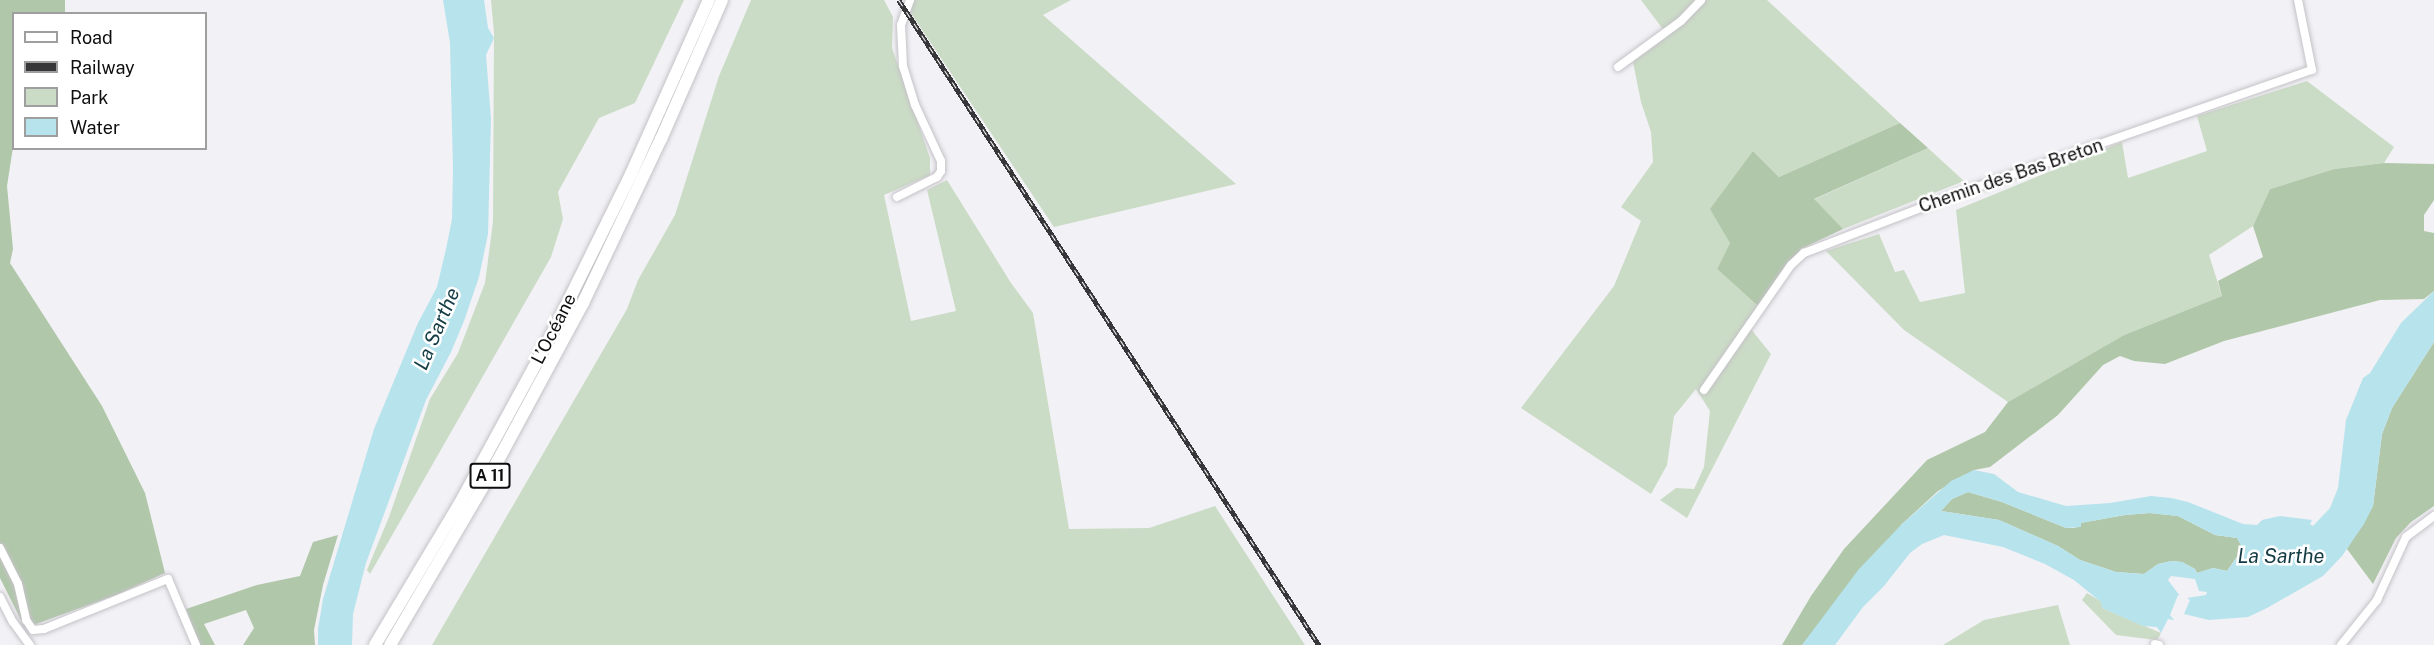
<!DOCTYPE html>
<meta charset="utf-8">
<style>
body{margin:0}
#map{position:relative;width:2434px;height:645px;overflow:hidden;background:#f2f1f5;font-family:"Public Sans",sans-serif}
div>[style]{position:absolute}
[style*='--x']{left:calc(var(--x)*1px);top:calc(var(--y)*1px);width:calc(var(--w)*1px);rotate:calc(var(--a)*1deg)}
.green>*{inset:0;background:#cbdcc6}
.forest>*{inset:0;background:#b0c7a9}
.water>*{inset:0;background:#b7e3ed}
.roads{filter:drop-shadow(0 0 2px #c4c2c7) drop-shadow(0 0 2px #c4c2c7)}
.minor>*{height:8px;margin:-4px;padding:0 4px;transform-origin:4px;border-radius:4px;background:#fff}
.highway>*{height:12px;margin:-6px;padding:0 6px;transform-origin:6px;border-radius:6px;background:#fff}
.rail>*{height:4.5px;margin-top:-2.25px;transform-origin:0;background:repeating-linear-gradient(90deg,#fff 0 7px,#373638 0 14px);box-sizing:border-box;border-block:2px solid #373638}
span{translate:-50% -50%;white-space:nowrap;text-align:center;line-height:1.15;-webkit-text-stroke:5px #fff;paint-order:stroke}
.shield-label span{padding:2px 4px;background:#fff;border:2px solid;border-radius:4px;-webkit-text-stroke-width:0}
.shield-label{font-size:16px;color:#0e0e0f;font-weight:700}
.street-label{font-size:18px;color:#0e0e0f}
.water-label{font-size:20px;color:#123b43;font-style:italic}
.legend{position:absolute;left:12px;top:12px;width:195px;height:138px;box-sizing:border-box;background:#fff;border:2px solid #9f9f9f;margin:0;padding:8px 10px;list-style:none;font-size:18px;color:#0e0e0f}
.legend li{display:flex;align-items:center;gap:12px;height:30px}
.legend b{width:30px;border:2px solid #9f9f9f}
</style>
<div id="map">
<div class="green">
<i style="clip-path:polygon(491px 0,684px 0,635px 103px,599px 118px,558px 192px,563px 219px,551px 257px,370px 574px,367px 570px,389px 517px,430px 399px,458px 353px,485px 283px,493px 222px,494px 33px)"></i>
<i style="clip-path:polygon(751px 0,884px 0,893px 17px,892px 48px,930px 158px,930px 175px,884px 195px,911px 321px,956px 311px,927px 190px,947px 180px,1011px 283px,1033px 313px,1069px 529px,1149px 528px,1215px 506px,1305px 645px,432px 645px,627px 309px,638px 280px,675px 215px,719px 76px)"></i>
<i style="clip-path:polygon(913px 0,1071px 0,1043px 15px,1236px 184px,1054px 227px,910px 12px)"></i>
<i style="clip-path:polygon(1641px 0,1767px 0,1900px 123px,1779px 177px,1753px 151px,1730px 243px,1717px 269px,1758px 306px,1746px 323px,1771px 354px,1687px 518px,1660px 500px,1676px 488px,1694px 489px,1704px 467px,1710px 411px,1696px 389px,1674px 416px,1667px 465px,1651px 494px,1521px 408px,1614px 286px,1641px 221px,1621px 207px,1653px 162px,1651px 132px,1641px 102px,1633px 62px,1668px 36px)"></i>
<i style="clip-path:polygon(2307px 81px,2394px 147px,2384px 163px,2334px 169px,2270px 189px,2253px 226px,2209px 255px,2222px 296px,2124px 335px,2008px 402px,1904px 330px,1826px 251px,1879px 234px,1895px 272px,1904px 270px,1920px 302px,1965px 293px,1956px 210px,2122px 142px,2128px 178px,2207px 151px,2197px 116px)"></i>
<i style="clip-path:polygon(1928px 148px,1964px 181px,1843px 229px,1813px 200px)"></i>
<i style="clip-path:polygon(2087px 593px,2102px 602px,2102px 608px,2161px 633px,2159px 637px,2156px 640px,2116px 635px,2082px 600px)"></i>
<i style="clip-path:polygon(2058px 605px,2070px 645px,1943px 645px,1984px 620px)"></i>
</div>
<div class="forest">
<i style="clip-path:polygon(0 0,65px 0,65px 13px,14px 14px,14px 141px,7px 186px,13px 249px,10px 263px,102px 406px,145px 493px,165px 573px,116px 595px,25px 628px,0 578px)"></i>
<i style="clip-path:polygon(1900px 123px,1928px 148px,1814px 199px,1843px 229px,1801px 249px,1758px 306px,1717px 269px,1730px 243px,1710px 209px,1753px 151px,1779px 177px)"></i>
<i style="clip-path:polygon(2384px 163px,2434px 164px,2434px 200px,2424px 215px,2424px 231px,2434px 233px,2434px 291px,2424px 299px,2380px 300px,2224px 341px,2165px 364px,2134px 361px,2120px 356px,2103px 365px,2058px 415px,1990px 467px,1974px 470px,1938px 491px,1902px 524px,1802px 645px,1782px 645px,1811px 596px,1844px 549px,1927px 460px,1985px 432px,2008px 402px,2124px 335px,2222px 296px,2218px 281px,2263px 257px,2253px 226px,2270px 189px,2334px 169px)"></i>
<i style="clip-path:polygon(2434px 342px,2434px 506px,2411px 522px,2396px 538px,2373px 584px,2347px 549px,2373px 506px,2382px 434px,2392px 408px)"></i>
<i style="clip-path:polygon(1968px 492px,2002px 502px,2066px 528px,2074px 528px,2081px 526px,2080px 523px,2125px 515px,2150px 513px,2178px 516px,2215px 535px,2237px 538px,2243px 548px,2227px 571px,2213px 568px,2197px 573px,2195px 569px,2182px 562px,2172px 561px,2158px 564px,2144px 574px,2116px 572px,2080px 560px,2058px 546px,1999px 520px,1941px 511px,1952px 499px)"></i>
<i style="clip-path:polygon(338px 535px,323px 585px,314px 630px,315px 645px,243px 645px,254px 628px,246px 610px,204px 624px,215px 645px,199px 645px,186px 609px,257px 585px,300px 576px,313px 542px)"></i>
</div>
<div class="water">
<i style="clip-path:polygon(443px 0,484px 0,488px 28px,494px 38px,486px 55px,491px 119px,488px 234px,479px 277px,464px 321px,451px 352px,426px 400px,366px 563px,353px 614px,352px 645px,318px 645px,318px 629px,323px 599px,374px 429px,418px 323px,437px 287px,446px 249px,452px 219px,453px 170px,450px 43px)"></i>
<i style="clip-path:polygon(evenodd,2434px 291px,2434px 342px,2392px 408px,2382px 434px,2373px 506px,2364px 524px,2342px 556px,2323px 576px,2267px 608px,2248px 617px,2209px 620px,2184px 614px,2190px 600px,2187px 598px,2206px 595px,2207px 592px,2199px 591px,2195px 579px,2171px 576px,2168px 580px,2180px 596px,2178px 595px,2170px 615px,2174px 620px,2168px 619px,2161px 633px,2157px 627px,2143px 626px,2102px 608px,2101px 602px,2074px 580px,2045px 564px,2003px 547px,1944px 535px,1922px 544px,1910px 553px,1884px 586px,1863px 607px,1835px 645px,1802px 645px,1859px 569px,1902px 524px,1951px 481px,1974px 470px,1994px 474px,2018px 492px,2066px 506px,2110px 503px,2151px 496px,2171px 498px,2188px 502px,2243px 524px,2257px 525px,2262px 520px,2280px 516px,2312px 520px,2310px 524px,2313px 526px,2330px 508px,2338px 488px,2346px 420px,2363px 378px,2370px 373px,2401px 323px,2434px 291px,1968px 492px,2002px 502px,2066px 528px,2081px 527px,2081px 523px,2125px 515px,2149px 513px,2178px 516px,2215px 535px,2237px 538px,2243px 549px,2227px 571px,2213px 568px,2197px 573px,2195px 569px,2182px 562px,2172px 561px,2158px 564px,2144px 574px,2116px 572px,2080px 560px,2058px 546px,1999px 520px,1941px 511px,1952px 499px,1968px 492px)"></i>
</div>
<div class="roads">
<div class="minor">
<i style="--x:1618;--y:67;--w:78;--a:-36.1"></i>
<i style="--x:1681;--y:21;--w:29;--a:-46"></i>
<i style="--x:897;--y:197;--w:45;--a:-26.6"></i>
<i style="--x:937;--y:177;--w:7;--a:-56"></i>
<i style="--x:941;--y:171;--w:10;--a:-90"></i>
<i style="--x:941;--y:161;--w:62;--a:-114.9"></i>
<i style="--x:915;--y:105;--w:41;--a:-107.1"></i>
<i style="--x:903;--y:66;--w:41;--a:-92.8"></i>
<i style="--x:901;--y:25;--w:27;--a:-70"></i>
<i style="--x:1704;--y:390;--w:152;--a:-55.2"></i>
<i style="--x:1791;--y:265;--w:18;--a:-43"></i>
<i style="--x:1804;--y:253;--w:164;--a:-21.1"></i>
<i style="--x:1957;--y:194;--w:376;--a:-19.3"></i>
<i style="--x:2312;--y:70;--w:71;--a:-101.3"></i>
<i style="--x:0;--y:548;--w:40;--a:63.4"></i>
<i style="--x:18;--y:584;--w:37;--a:77"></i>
<i style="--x:26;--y:620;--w:12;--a:55"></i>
<i style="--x:33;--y:630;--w:11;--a:-5"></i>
<i style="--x:44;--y:629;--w:134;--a:-22"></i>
<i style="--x:168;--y:579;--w:72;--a:67"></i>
<i style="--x:0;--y:597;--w:28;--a:63"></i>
<i style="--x:13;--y:622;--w:29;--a:54"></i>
<i style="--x:2155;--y:644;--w:4;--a:14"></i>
<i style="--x:2341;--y:645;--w:58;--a:-51.3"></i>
<i style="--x:2377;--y:600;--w:69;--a:-65.3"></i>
<i style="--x:2406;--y:537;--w:35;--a:-37"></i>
</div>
<div class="highway">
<i style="--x:375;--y:645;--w:165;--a:-59.1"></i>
<i style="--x:460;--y:503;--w:190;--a:-61.4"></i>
<i style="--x:551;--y:336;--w:181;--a:-63.7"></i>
<i style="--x:631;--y:174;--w:191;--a:-65.9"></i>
<i style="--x:390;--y:645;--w:210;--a:-59.6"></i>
<i style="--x:496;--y:464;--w:183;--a:-61.6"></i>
<i style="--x:583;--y:303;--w:182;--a:-64.6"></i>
<i style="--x:661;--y:139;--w:152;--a:-66.3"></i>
</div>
</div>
<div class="rail">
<i style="--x:899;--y:0;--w:770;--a:56.93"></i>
</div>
<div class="shield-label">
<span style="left:490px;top:476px">A 11</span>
</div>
<div class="street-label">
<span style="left:2011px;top:176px;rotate:-19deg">Chemin des Bas Breton</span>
<span style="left:554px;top:329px;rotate:-63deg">L’Océane</span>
</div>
<div class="water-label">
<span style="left:437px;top:329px;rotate:-67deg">La Sarthe</span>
<span style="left:2281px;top:556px">La Sarthe</span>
</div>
<ul class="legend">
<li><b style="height:8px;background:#fff"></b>Road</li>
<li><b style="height:8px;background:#373638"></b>Railway</li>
<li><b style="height:16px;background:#cbdcc6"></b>Park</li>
<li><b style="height:16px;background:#b7e3ed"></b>Water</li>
</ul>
</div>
